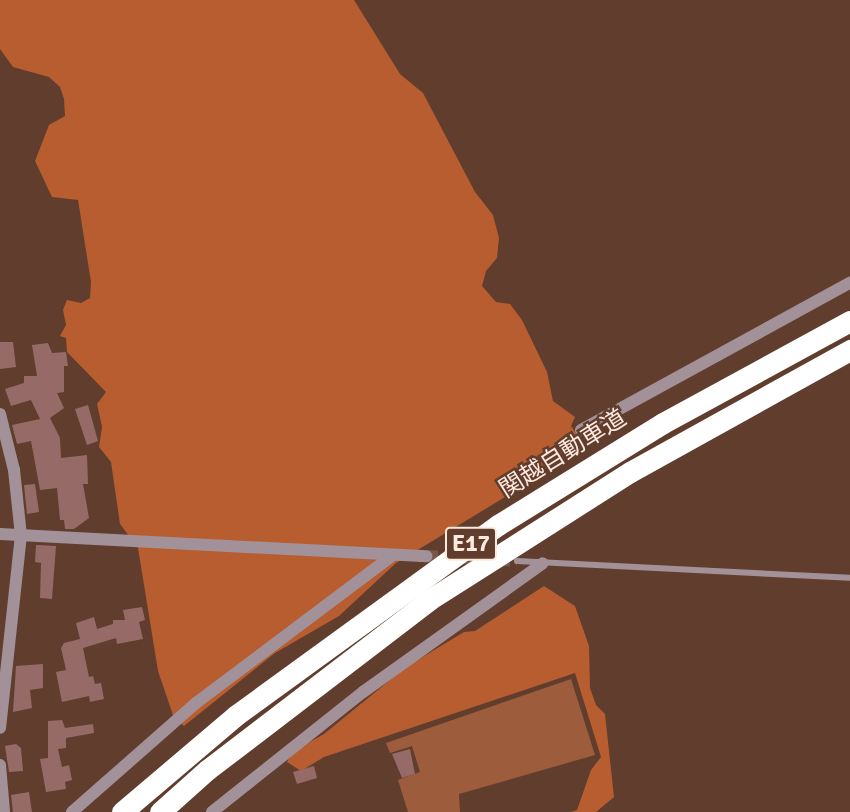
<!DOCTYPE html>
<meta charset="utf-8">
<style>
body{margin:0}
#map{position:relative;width:850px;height:812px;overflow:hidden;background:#603d2d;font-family:Signika,"Noto Sans JP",sans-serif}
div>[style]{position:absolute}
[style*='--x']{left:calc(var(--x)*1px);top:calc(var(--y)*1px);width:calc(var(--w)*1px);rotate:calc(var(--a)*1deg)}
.green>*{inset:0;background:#9d5c3c}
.forest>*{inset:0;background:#b75d2f}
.building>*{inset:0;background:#966b67}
.minor-tunnel>*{height:12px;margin-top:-6px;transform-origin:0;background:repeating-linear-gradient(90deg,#785748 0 12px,transparent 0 18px)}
.service>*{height:6px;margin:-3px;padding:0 3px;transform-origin:3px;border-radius:3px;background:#a3919a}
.minor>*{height:12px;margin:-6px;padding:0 6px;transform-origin:6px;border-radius:6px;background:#a3919a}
.motorway>*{height:21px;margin:-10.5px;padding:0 10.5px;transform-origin:10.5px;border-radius:10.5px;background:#fff}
span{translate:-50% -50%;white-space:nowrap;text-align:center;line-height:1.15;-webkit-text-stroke:5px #603d2d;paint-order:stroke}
.shield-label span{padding:2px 5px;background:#603d2d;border:2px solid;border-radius:5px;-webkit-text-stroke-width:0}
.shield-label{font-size:23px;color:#ffe9df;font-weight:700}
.street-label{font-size:24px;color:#ffe9df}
</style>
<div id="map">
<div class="green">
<i style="clip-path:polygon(571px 679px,595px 755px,459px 794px,460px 812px,408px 812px,398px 780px,420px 772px,412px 746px,390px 753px,386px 743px)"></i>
</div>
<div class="forest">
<i style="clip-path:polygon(0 0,354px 0,400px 74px,423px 93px,475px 192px,493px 215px,499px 238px,497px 258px,486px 271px,482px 286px,496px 302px,510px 304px,522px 320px,547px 372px,553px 401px,575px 417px,571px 426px,580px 439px,535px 479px,396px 563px,339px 616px,275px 653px,184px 726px,174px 718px,158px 671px,138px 548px,120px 524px,111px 462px,99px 447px,102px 427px,97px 404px,106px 392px,67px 352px,66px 338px,60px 336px,66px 325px,63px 310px,67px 300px,81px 303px,90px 298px,91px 282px,78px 200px,52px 197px,35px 161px,49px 125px,65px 116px,64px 99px,60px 87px,49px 77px,13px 67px,0 49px)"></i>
<i style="clip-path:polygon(544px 586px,575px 606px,589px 646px,590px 688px,596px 705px,605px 714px,614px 797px,596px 812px,571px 812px,577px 810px,591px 770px,601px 757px,575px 673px,324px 757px,301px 771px,287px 762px,292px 752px,324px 734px,406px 667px,464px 632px,475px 631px)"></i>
</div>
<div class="building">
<i style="clip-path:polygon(0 342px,13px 342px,16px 367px,0 369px)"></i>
<i style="clip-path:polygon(48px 343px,52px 353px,66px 352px,68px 366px,64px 366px,64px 392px,57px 393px,64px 408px,50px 418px,60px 438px,61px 458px,87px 455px,88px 484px,83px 484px,89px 518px,74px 529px,65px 529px,64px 520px,60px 520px,57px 488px,40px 490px,31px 441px,17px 444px,12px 425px,40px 419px,31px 400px,11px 406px,5px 389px,24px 383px,24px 376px,37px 376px,32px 345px)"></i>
<i style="clip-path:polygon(88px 405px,98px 441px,87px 445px,75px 409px)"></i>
<i style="clip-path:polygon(35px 484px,39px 512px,27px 514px,24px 485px)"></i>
<i style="clip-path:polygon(36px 545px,56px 546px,52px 599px,40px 598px,41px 563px,35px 562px)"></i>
<i style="clip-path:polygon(142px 607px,145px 620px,139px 622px,143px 639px,117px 644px,116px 638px,83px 648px,89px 677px,93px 676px,95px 684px,101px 683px,104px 699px,90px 702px,89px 696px,62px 702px,56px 672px,66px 670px,61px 648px,64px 643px,80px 639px,76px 623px,94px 617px,97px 629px,113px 624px,113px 620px,125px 620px,123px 610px)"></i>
<i style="clip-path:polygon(43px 664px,43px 688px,30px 690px,32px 708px,13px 712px,16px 666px)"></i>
<i style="clip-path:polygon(62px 720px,65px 728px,93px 724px,94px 733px,66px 738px,66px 748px,58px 749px,62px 767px,69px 765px,72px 780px,65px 782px,66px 789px,46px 792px,40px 759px,48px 758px,48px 721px)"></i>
<i style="clip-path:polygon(16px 744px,21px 748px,23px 771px,9px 772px,5px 746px)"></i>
<i style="clip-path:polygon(410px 749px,415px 774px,402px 778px,392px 754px)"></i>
<i style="clip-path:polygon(314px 766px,317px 778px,297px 784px,293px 772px)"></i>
<i style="clip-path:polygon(29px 792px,32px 812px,13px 812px,11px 795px)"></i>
</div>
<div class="minor-tunnel">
<i style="--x:426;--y:556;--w:91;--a:3.1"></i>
</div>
<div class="service">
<i style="--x:517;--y:561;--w:333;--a:2.9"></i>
</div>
<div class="minor">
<i style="--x:0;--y:414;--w:58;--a:76"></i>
<i style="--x:14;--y:470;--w:65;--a:83.9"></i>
<i style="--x:21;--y:535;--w:194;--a:96.2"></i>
<i style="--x:581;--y:430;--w:307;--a:-28.7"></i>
<i style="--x:0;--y:534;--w:427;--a:3"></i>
<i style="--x:0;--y:765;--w:47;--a:85.1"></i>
<i style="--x:72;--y:812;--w:165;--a:-41.3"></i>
<i style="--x:196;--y:703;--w:245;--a:-36.9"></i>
<i style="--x:212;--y:812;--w:193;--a:-38.5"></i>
<i style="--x:363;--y:692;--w:221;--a:-35.6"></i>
</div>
<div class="motorway">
<i style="--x:122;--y:812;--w:148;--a:-40.3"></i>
<i style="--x:235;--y:716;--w:325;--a:-36"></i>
<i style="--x:498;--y:525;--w:194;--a:-31.7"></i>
<i style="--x:663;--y:423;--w:213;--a:-28.6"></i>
<i style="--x:160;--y:812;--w:63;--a:-41.8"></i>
<i style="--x:207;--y:770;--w:280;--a:-37.4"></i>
<i style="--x:429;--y:600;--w:238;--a:-32.5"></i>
<i style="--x:630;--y:472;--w:252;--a:-29"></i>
</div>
<div class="shield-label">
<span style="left:471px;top:544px">E17</span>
</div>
<div class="street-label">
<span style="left:563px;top:454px;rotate:-32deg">関越自動車道</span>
</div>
</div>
